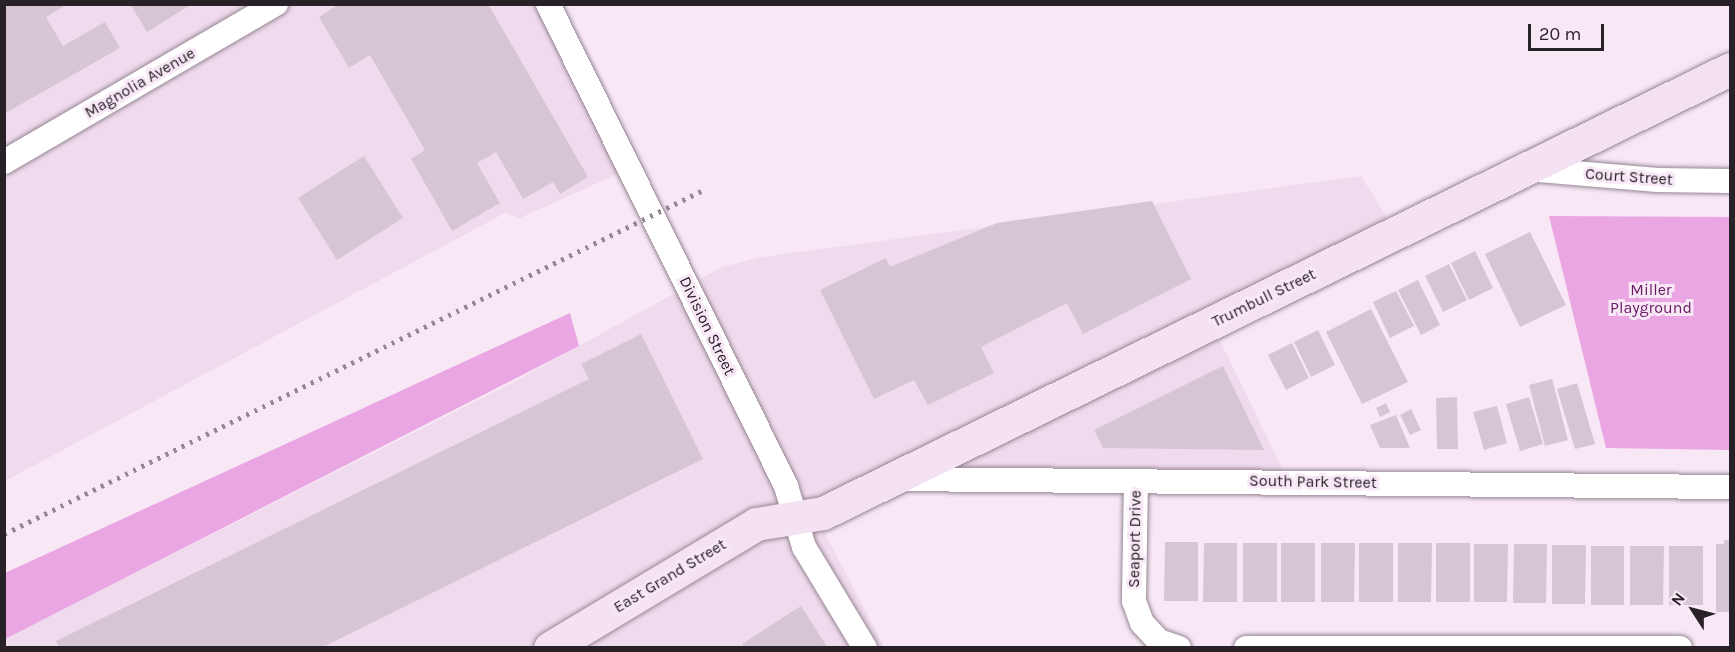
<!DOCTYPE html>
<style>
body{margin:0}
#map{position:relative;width:1735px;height:652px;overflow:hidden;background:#f8e8f6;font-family:Karla,sans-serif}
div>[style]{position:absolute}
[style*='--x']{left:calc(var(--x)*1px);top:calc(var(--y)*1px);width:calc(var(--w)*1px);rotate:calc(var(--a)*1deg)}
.built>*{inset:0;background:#f0daed}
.green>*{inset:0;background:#e9a6e2}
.building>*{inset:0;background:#d6c6d4}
.roads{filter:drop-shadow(0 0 2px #968794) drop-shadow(0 0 2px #968794)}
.street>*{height:24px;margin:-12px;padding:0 12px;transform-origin:12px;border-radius:12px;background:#fff}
.secondary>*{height:33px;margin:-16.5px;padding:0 16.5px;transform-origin:16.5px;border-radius:16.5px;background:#f4e2f3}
.rail>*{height:4.5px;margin-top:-2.25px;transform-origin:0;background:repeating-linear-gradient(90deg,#948993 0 3px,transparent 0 9px)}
span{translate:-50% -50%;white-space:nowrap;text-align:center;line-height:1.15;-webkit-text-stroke:6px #f8e8f6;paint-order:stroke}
.street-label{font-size:16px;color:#282228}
.park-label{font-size:16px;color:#681a64}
.frame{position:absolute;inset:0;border:6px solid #282228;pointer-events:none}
.north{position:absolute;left:1663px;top:580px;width:60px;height:60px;-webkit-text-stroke:4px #f8e8f6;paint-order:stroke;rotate:306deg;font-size:16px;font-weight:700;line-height:24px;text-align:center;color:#282228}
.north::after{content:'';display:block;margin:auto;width:21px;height:27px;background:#282228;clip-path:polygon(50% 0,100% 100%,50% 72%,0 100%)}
.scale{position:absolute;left:1528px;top:24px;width:76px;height:27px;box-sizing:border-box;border:3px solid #282228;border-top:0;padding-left:8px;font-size:18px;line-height:21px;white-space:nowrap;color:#282228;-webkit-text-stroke:4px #f8e8f6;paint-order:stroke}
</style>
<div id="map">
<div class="built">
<i style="clip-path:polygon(5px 5px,559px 5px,640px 164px,520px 218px,505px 213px,5px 481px)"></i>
<i style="clip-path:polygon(1361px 176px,1396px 232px,1211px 322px,1288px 480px,914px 468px,814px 512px,884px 647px,5px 648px,5px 639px,24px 629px,510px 384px,722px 267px,762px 257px)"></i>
</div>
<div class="green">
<i style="clip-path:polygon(1549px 216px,1730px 217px,1730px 450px,1606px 448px)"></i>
<i style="clip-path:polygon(570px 313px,579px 346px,5px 639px,5px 573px)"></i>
</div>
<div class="building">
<i style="clip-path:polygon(4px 4px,68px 4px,46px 17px,63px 46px,105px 22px,120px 48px,4px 114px)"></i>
<i style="clip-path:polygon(130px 4px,192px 4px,147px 32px)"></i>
<i style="clip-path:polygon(339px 4px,488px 4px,588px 177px,560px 194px,553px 182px,523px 199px,496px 152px,477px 163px,500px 203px,452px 231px,411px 159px,425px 150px,370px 55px,349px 68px,319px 17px)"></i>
<i style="clip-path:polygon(364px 156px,403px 218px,337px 260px,298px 198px)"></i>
<i style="clip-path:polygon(1152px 201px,1191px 279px,1083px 334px,1067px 303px,981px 347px,994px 373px,928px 405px,914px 380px,874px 399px,820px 290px,886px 258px,890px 267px,997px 223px)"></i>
<i style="clip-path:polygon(1530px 232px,1566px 305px,1520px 327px,1485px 254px)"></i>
<i style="clip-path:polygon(1475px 251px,1493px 288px,1469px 300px,1451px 263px)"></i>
<i style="clip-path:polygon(1449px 264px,1467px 300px,1443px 312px,1425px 276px)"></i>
<i style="clip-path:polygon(1418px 280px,1440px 325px,1421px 335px,1398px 290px)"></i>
<i style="clip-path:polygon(1396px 291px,1414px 326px,1390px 338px,1373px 302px)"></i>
<i style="clip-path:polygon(1371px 309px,1408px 382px,1362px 404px,1326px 332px)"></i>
<i style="clip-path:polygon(1318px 330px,1335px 365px,1311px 377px,1294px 342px)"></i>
<i style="clip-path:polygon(641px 334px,703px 459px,321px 648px,60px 648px,56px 641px,589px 379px,581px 364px)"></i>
<i style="clip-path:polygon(1292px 343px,1309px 378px,1286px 390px,1268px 355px)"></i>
<i style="clip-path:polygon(1223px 366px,1264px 450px,1103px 448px,1094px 430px)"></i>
<i style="clip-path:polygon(1552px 379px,1568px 440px,1545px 446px,1529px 385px)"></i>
<i style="clip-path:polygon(1577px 383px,1595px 444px,1575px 449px,1557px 389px)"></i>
<i style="clip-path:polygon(1457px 397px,1458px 449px,1437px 449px,1436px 398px)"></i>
<i style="clip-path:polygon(1529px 397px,1543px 444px,1520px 451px,1506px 404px)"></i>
<i style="clip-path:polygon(1386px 403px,1390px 412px,1380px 417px,1376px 408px)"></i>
<i style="clip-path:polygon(1497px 406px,1507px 443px,1484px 450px,1473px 412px)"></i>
<i style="clip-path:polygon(1411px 409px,1421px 430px,1410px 435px,1400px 415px)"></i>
<i style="clip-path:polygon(1396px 415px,1410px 448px,1380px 448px,1370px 425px)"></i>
<i style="clip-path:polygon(1724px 540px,1730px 540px,1730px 612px,1716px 612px,1716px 544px,1724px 544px)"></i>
<i style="clip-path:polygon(1165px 542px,1198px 542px,1198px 601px,1164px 601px)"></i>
<i style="clip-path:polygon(1204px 543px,1237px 543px,1237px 602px,1203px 602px)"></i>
<i style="clip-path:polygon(1243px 543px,1277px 543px,1277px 602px,1243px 602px)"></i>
<i style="clip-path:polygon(1281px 543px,1315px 543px,1315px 602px,1281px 602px)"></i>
<i style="clip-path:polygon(1321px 543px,1355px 543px,1354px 602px,1321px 602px)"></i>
<i style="clip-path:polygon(1359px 543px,1393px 543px,1393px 602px,1359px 602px)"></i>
<i style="clip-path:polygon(1398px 543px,1432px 543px,1431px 602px,1398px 602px)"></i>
<i style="clip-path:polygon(1436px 543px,1470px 543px,1470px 602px,1436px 602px)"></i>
<i style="clip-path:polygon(1474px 544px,1508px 544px,1507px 602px,1474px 602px)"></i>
<i style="clip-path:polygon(1514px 544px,1547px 544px,1546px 603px,1513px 603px)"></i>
<i style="clip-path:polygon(1552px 545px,1586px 545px,1585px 604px,1552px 604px)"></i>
<i style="clip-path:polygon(1591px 546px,1624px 546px,1624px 605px,1591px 605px)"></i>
<i style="clip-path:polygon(1630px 546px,1664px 546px,1663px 605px,1630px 605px)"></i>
<i style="clip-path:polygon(1669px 546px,1703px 546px,1703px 605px,1669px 605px)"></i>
<i style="clip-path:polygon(801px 606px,828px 648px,744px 648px,742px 644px)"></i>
</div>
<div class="roads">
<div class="street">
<i style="--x:548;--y:4;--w:538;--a:63.72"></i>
<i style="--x:786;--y:486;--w:64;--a:73.6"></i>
<i style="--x:804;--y:547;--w:118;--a:58.9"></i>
<i style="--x:4;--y:162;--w:315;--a:-30.2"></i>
<i style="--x:1527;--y:169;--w:131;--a:4.8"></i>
<i style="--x:1658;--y:180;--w:72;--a:0.8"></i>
<i style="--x:896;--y:479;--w:834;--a:0.55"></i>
<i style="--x:1136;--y:481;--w:120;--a:91"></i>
<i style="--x:1134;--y:601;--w:23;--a:70"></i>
<i style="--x:1142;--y:623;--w:25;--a:47"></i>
<i style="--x:1159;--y:641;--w:21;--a:19"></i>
<i style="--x:1246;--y:648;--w:434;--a:0"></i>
</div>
<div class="secondary">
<i style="--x:550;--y:648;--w:240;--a:-31"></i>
<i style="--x:756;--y:524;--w:68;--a:-9.3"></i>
<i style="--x:823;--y:513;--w:1010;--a:-26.08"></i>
</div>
</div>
<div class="rail">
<i style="--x:4;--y:534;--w:777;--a:-26.2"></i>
</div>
<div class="street-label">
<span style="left:140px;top:83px;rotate:-30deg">Magnolia Avenue</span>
<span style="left:1629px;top:177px;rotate:4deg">Court Street</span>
<span style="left:1264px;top:298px;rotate:-26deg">Trumbull Street</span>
<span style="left:707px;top:326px;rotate:64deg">Division Street</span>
<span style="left:1313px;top:482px;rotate:1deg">South Park Street</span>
<span style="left:1135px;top:539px;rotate:-89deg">Seaport Drive</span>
<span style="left:670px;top:576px;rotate:-31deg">East Grand Street</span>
</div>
<div class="park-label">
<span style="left:1651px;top:299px">Miller<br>Playground</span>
</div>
<div class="frame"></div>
<div class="north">N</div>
<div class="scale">20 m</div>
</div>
